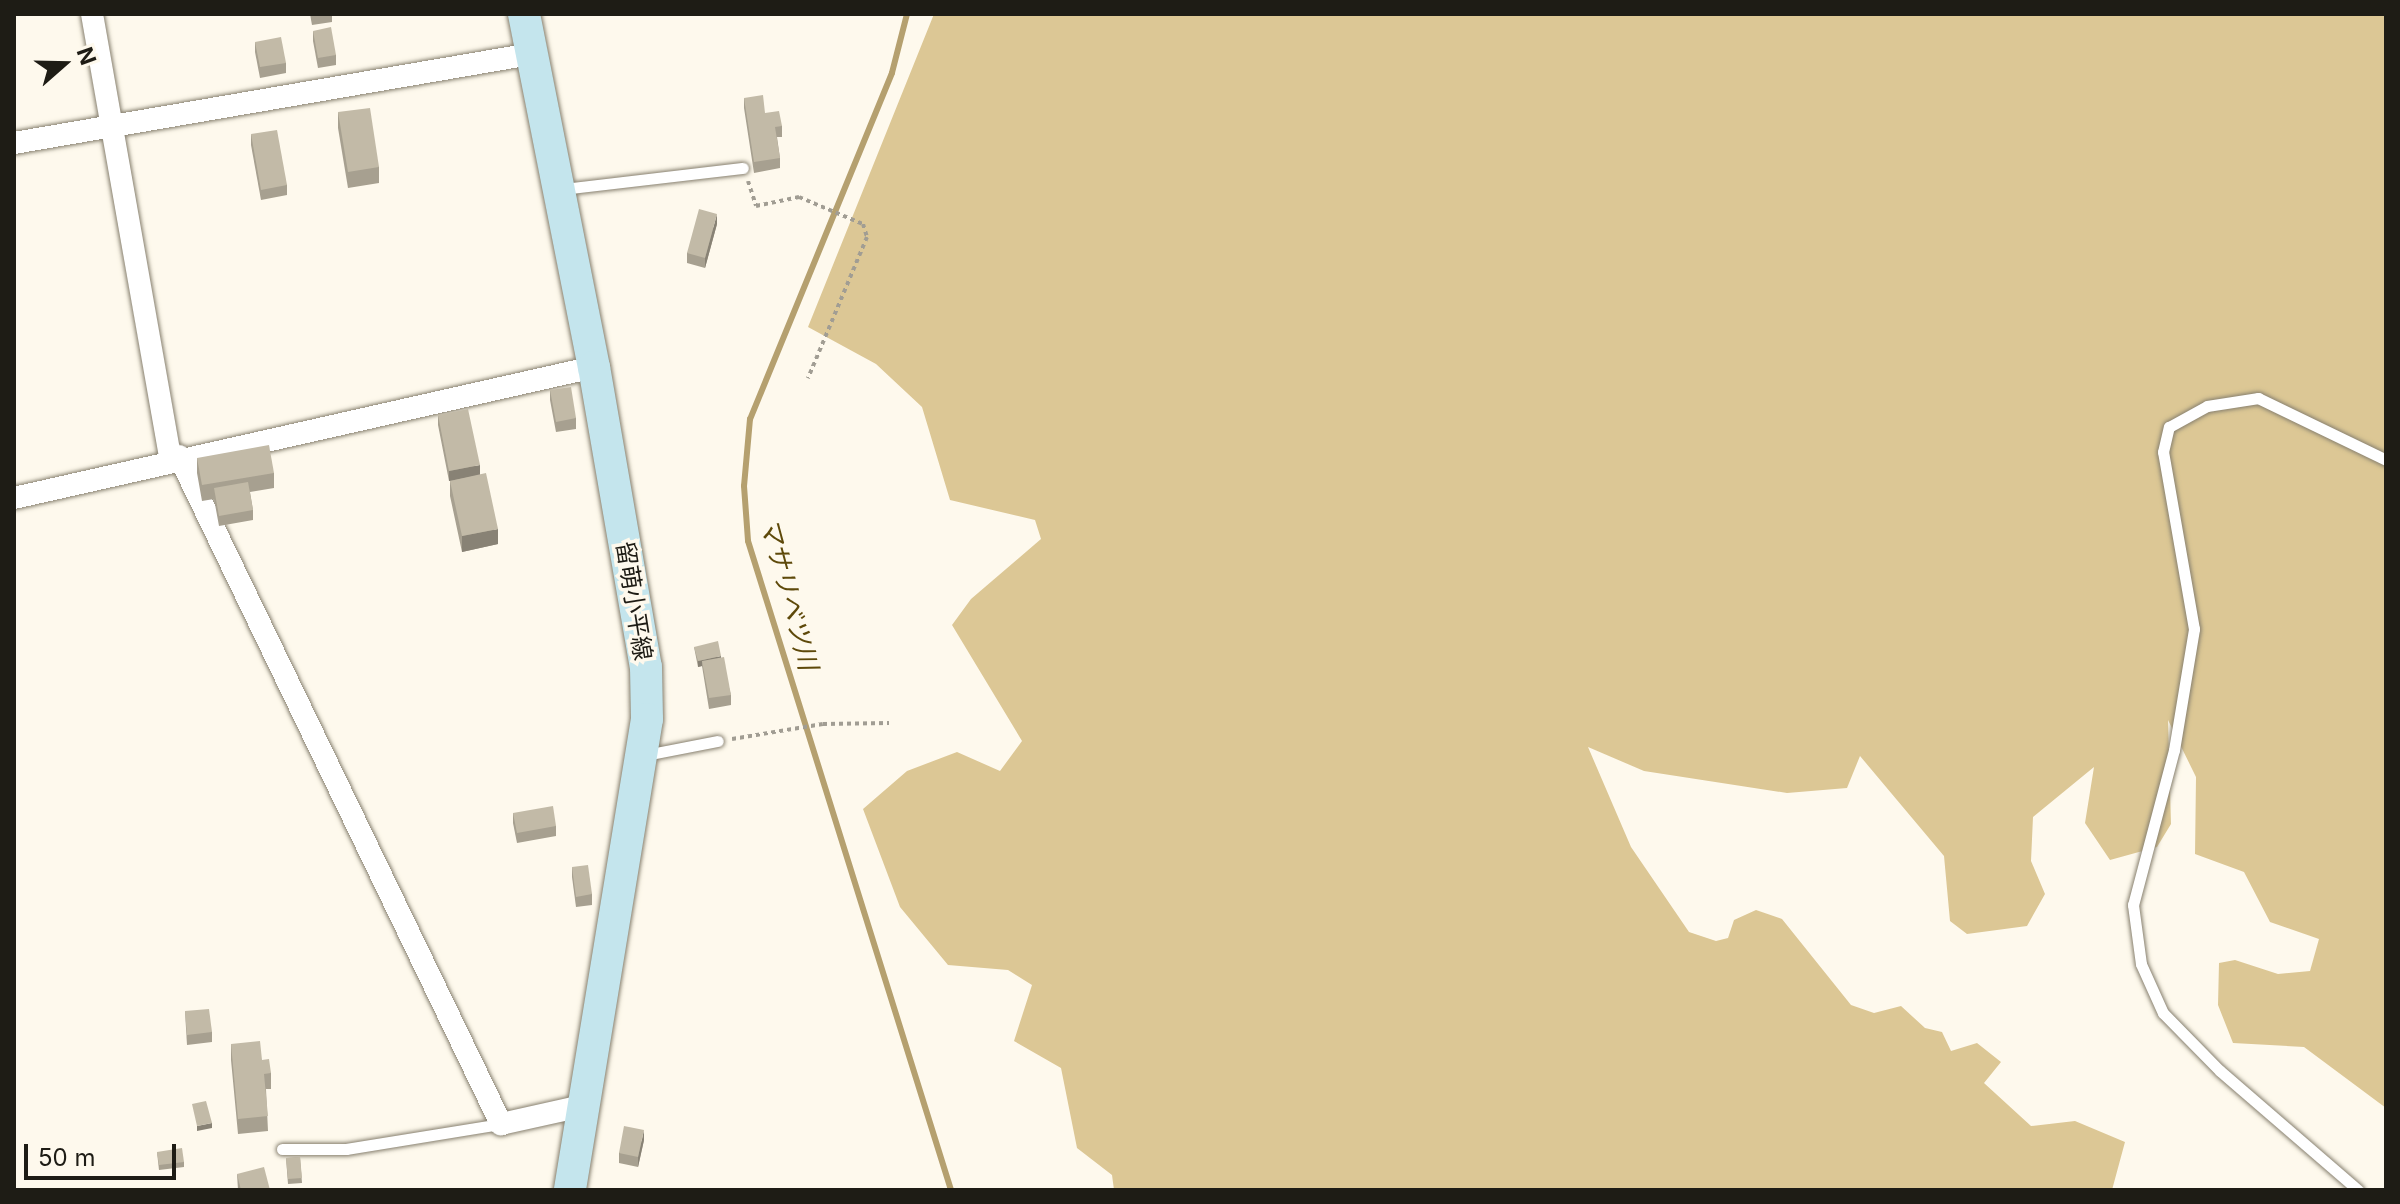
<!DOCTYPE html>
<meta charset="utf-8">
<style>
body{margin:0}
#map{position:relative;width:2400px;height:1204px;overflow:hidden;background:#fef9ed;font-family:Inter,"Noto Sans JP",sans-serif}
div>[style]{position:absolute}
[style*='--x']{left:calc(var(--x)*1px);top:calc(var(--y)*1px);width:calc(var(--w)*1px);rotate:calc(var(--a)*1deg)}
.green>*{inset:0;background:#dcc795}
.stream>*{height:6px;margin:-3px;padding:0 3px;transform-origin:3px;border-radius:3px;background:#b5a06f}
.path>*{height:4px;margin-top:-2px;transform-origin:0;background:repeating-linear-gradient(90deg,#a19d93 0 4px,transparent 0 8px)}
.roads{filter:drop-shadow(0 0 2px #87806f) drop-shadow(0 0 2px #87806f)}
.service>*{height:11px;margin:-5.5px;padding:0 5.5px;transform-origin:5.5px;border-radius:5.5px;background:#fff}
.minor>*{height:22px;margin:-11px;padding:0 11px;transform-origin:11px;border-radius:11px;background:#fff}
.secondary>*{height:32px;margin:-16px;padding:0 16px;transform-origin:16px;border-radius:16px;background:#c4e5ed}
.wall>*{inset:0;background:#a7a090}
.shaded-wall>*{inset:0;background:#888275}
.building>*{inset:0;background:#c2baa7}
span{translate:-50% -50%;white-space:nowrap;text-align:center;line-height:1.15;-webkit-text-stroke:7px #fef9ed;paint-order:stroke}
.street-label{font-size:24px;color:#1e1c15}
.water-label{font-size:26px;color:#5e490a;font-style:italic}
.frame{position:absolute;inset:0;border:16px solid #1e1c15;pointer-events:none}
.north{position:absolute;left:24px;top:24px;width:80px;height:80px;-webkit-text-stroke:6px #fef9ed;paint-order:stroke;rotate:70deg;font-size:22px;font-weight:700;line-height:32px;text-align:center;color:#1e1c15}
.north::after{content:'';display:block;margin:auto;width:28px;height:36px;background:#1e1c15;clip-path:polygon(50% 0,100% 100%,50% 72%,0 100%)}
.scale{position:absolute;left:24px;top:1144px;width:152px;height:36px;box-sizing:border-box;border:4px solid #1e1c15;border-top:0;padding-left:10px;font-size:24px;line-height:28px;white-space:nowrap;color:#1e1c15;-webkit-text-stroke:6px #fef9ed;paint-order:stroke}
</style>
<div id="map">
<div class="green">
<i style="clip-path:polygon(934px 14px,2386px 14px,2386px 1108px,2304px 1047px,2233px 1043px,2218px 1005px,2219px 963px,2235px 960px,2278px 974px,2310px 971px,2319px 939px,2270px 922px,2244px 872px,2195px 854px,2196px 777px,2168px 720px,2171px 824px,2157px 847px,2110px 860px,2085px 823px,2094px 767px,2033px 817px,2031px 861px,2045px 894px,2027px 926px,1967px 934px,1950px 921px,1944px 856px,1860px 756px,1847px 788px,1787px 793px,1644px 771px,1588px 747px,1631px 847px,1689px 932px,1716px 941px,1728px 938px,1734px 920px,1756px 910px,1782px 919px,1851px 1005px,1874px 1013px,1901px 1006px,1925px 1028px,1942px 1032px,1951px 1051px,1977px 1043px,2001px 1062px,1984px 1083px,2031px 1126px,2075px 1121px,2125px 1142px,2112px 1190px,1114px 1190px,1112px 1175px,1077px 1148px,1061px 1068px,1014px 1041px,1032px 985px,1008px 970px,948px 965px,900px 907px,863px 809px,907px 771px,957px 752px,1000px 771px,1022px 741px,952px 625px,971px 599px,1041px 539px,1035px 520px,950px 500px,922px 407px,876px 364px,808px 327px)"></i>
</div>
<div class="stream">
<i style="--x:907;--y:14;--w:61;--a:104.3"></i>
<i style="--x:892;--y:73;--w:374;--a:112.3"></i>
<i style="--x:750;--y:419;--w:67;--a:95.1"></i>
<i style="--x:744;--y:486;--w:55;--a:85.8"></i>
<i style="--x:748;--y:541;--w:680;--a:72.63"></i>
</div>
<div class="path">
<i style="--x:748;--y:181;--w:26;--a:72"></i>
<i style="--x:756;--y:206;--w:44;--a:-11.8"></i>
<i style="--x:799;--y:197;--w:69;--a:22.9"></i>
<i style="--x:863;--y:224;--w:14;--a:73"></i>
<i style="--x:867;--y:237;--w:153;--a:112.7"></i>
<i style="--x:732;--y:739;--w:92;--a:-9.4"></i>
<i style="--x:823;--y:724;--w:66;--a:-0.9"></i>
</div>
<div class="roads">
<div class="service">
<i style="--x:563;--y:189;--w:181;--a:-6.7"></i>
<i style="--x:645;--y:755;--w:74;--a:-10.9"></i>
<i style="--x:282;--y:1149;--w:64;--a:0"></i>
<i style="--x:346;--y:1149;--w:157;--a:-9.2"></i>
<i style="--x:2358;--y:1190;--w:182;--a:-139.2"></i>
<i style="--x:2220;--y:1071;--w:81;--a:-134.5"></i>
<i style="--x:2163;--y:1013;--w:54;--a:-114.2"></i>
<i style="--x:2141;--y:964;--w:60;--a:-97.7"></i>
<i style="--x:2133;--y:905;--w:160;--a:-75.2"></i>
<i style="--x:2174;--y:750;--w:123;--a:-80.6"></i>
<i style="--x:2194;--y:629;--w:180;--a:-99.9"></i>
<i style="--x:2163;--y:452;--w:26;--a:-77"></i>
<i style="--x:2169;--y:427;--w:43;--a:-28.9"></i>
<i style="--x:2207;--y:406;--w:52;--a:-8.9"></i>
<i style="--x:2258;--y:398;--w:142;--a:25.8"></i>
</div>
<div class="minor">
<i style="--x:92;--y:14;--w:451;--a:80"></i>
<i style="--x:14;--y:143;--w:525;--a:-9.77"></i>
<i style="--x:179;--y:456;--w:742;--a:64.26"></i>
<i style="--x:501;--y:1124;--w:88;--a:-12.5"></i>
<i style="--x:14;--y:498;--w:595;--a:-12.73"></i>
</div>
<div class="secondary">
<i style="--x:524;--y:14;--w:360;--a:78.8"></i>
<i style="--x:594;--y:367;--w:304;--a:80.2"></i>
<i style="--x:646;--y:667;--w:52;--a:88.9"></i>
<i style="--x:647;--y:719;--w:477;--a:99.3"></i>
</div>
</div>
<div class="wall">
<i style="clip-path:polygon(310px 14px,332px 14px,332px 22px,312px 25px)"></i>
<i style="clip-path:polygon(313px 31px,336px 55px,336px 65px,318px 68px,313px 41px)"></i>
<i style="clip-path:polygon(255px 42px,286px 63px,286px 73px,260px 78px,255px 52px)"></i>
<i style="clip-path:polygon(744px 98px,782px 126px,782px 137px,777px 137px,780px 158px,780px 168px,754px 173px,744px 108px)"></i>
<i style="clip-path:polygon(338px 112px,379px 167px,379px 183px,348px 188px,338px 128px)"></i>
<i style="clip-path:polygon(251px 134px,287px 185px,287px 195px,261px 200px,251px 145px)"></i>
<i style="clip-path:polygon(717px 224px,705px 268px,687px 263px,687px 253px)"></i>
<i style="clip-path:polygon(550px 390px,576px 418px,576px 429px,556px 432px,550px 400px)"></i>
<i style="clip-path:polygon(438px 415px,480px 474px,498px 544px,462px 552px,450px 496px,450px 481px,449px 481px,438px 425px)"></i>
<i style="clip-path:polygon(197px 458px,274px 473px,274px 488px,250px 492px,253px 510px,253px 520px,219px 526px,214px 499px,202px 501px,197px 473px)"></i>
<i style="clip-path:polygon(694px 647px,721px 658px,731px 695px,731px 705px,709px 709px,702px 666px,698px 667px)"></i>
<i style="clip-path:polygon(513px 813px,556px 826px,556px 836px,517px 843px,513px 823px)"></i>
<i style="clip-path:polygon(572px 867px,592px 894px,592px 905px,576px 907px,572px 877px)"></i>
<i style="clip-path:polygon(185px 1011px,212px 1032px,212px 1042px,187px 1045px)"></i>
<i style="clip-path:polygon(231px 1044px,262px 1060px,271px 1073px,271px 1089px,266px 1089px,268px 1131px,238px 1134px,231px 1060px)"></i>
<i style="clip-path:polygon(644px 1140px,638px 1167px,619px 1163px,619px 1153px)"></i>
<i style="clip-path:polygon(157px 1152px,184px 1162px,184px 1167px,159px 1170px)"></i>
<i style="clip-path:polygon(300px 1157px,302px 1183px,288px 1184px,286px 1158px)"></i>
<i style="clip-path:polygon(237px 1174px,270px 1190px,238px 1190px)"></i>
</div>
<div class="shaded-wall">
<i style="clip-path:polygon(717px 214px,717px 224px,705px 268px,705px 258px)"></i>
<i style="clip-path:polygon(480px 465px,480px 475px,449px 481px,449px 471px)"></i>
<i style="clip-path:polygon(498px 529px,498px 544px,462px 552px,462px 536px)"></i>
<i style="clip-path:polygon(721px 656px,721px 661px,702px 661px,702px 666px,698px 667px,698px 661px)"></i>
<i style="clip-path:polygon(212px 1123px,212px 1128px,197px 1131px,197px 1126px)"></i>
<i style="clip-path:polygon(644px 1130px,644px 1140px,638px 1167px,638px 1157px)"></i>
</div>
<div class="building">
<i style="clip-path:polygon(331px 27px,336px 55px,318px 58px,313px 31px)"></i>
<i style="clip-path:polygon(281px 37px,286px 63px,260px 67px,255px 42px)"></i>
<i style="clip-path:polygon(763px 95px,765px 113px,779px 111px,782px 126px,775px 127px,780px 158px,754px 162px,744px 98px)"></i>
<i style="clip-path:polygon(370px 108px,379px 167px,348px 172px,338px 112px)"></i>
<i style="clip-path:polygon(277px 130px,287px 185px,261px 190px,251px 134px)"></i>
<i style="clip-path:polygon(699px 209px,717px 214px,705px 258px,687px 253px)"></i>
<i style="clip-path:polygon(571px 387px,576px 418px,556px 422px,550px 390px)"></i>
<i style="clip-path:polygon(468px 409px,480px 465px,449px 471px,438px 415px)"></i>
<i style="clip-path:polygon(269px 445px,274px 473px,202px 485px,197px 458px)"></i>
<i style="clip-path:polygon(486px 473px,498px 529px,462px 536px,450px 481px)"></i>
<i style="clip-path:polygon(248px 482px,253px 510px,219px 516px,214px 488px)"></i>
<i style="clip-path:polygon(718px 641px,721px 656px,698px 661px,694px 647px)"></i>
<i style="clip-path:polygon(724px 657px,731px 695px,709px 698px,702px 661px)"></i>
<i style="clip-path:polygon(553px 806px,556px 826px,517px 833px,513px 813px)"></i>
<i style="clip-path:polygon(588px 865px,592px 894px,576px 897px,572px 867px)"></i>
<i style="clip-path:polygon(209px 1009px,212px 1032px,187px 1035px,185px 1011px)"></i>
<i style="clip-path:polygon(260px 1041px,262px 1060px,269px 1059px,271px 1073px,264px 1074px,268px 1116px,238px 1119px,231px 1044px)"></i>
<i style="clip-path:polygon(206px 1101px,212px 1123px,197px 1126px,192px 1104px)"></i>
<i style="clip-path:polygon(624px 1126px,644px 1130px,638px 1157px,619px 1153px)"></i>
<i style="clip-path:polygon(182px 1148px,184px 1162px,159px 1165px,157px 1152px)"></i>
<i style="clip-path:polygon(300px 1157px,302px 1178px,288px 1179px,286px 1158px)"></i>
<i style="clip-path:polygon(264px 1167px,270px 1190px,241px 1190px,237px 1174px)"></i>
</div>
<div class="street-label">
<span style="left:634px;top:601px;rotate:81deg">留萌小平線</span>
</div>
<div class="water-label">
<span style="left:789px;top:594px;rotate:75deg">マサリベツ川</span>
</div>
<div class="frame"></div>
<div class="north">N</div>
<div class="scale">50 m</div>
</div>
